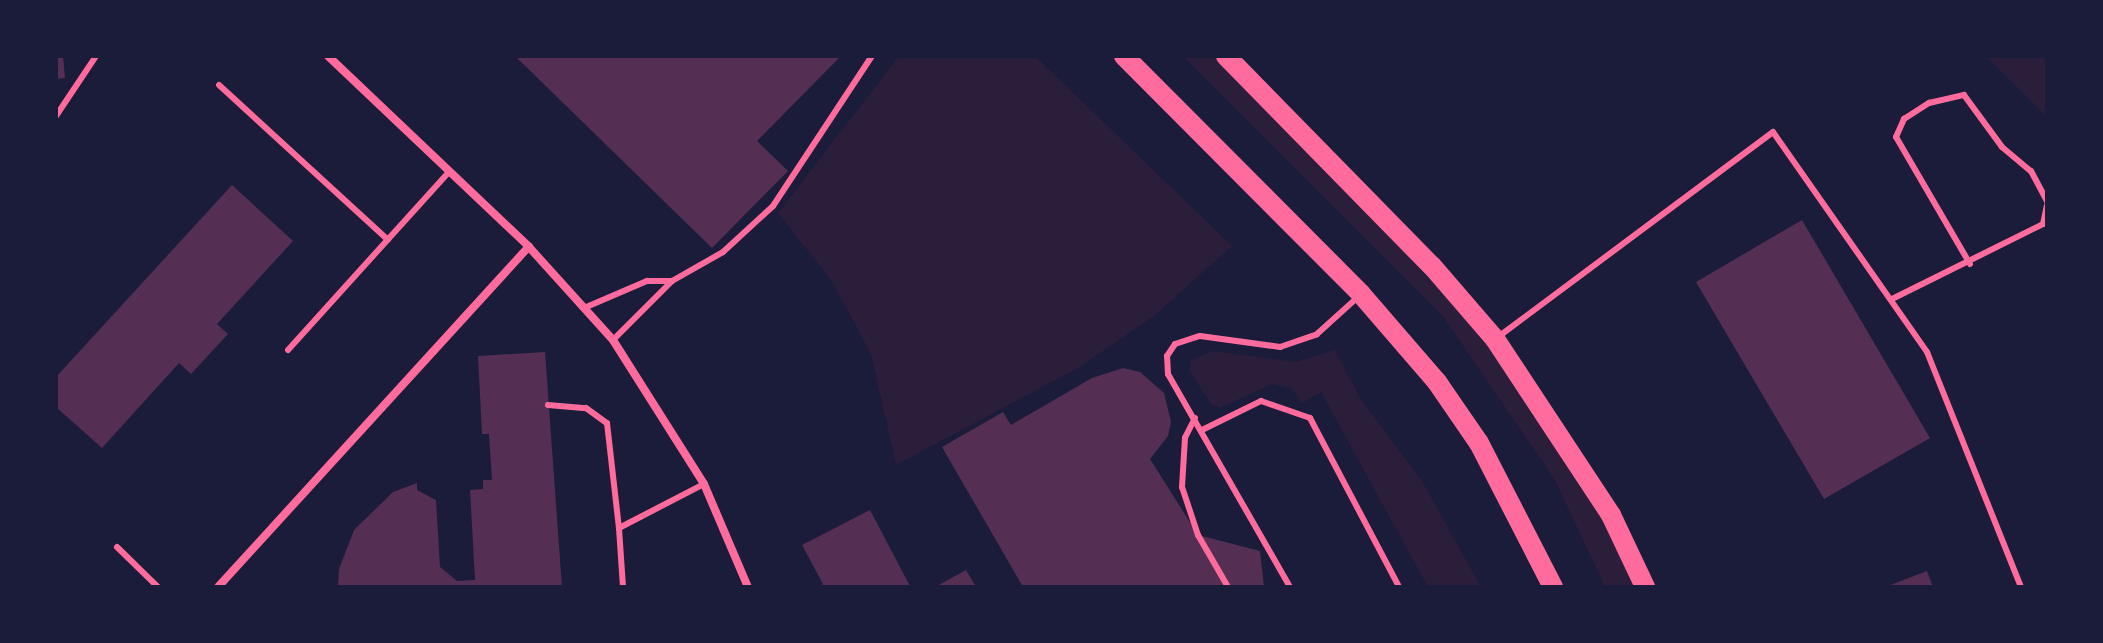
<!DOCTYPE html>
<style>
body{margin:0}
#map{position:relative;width:2103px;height:643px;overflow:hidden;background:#1b1b3a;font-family:Montserrat,sans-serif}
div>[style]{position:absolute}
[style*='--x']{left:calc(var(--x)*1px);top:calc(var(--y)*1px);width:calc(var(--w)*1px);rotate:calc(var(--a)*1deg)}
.green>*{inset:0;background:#2a1e3b}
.building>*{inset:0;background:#542f53}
.service>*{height:6px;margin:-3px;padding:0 3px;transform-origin:3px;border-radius:3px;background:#ff6b9d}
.minor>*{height:8px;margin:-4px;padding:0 4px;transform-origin:4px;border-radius:4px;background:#ff6b9d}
.primary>*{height:20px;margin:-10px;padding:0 10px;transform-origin:10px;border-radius:10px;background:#ff6b9d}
span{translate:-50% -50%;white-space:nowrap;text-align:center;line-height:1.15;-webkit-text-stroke:6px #1b1b3a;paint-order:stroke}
.frame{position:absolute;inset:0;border:58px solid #1b1b3a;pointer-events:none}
</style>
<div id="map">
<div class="green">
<i style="clip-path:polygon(899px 56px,1035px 56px,1232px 246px,1154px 316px,1078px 368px,896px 465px,871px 354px,831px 280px,778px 213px)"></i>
<i style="clip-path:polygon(1183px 56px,1221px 56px,1485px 330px,1645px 587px,1605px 587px,1555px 480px,1442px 315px)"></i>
<i style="clip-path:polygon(1985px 56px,2047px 56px,2047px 117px,2015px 85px)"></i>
<i style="clip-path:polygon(1335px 350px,1360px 398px,1422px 481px,1481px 587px,1428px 587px,1321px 392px,1302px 403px,1291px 388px,1273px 384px,1219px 408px,1211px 404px,1189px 370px,1190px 361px,1212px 351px,1296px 362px)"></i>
</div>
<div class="building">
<i style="clip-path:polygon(56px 56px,63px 56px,65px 78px,56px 79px)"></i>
<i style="clip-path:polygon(515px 56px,841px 56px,757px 141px,788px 171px,712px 248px)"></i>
<i style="clip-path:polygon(232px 185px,293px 241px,217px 324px,228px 334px,191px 374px,179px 363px,102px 448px,56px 407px,56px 377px)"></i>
<i style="clip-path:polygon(1802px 220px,1930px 438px,1824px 499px,1696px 282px)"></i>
<i style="clip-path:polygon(545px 352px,562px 587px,338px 587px,339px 569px,354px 530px,393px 492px,417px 483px,417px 490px,436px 500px,440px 567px,457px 581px,475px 580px,470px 490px,483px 489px,483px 480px,492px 480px,489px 434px,482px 434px,478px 356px)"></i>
<i style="clip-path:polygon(1123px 368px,1140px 372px,1164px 393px,1171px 422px,1168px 436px,1150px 459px,1198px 535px,1260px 551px,1264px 587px,1023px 587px,942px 447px,1003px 412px,1011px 425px,1092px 378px)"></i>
<i style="clip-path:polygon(870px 510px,910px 586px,817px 587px,823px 584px,802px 545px)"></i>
<i style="clip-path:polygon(966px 570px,976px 587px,935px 587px)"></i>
<i style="clip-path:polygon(1927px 571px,1933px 587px,1885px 587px)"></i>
</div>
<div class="service">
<i style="--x:219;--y:85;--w:229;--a:42.5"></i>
<i style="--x:56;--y:116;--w:72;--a:-56.3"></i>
<i style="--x:1970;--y:264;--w:147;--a:-120.2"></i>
<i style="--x:1896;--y:137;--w:20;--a:-66"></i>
<i style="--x:1904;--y:119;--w:30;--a:-33"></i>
<i style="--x:1929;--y:103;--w:36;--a:-13"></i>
<i style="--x:1964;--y:95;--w:64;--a:53.8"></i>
<i style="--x:2002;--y:147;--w:38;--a:40"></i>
<i style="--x:2031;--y:171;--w:34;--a:62"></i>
<i style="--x:672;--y:281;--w:59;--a:-29.6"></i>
<i style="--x:723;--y:252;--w:68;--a:-42.6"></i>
<i style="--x:773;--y:206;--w:180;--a:-56.6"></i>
<i style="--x:1892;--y:299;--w:169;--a:-26.4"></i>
<i style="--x:2043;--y:224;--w:19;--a:-78"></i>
<i style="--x:584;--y:308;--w:69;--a:-23.2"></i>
<i style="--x:647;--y:281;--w:25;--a:0"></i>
<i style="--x:672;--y:281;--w:83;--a:135"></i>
<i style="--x:1498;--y:337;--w:343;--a:-36.7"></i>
<i style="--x:1773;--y:132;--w:269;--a:55"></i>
<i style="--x:1927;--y:352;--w:253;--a:68.2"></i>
<i style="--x:288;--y:350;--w:240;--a:-47.9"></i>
<i style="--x:548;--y:405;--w:38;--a:5"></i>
<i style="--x:586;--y:408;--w:26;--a:36"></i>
<i style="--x:607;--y:423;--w:106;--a:83.5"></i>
<i style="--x:1195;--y:418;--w:22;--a:117"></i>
<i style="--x:1185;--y:438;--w:49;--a:93.5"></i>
<i style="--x:1182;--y:487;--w:51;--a:71.6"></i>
<i style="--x:1198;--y:535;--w:60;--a:60"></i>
<i style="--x:1202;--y:430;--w:66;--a:-26.2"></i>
<i style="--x:1261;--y:401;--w:52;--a:19.1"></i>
<i style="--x:1310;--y:418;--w:191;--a:62.2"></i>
<i style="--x:117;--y:547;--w:57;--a:44.3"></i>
<i style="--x:623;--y:587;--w:59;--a:-93.9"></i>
<i style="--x:619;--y:528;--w:96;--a:-27.4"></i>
<i style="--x:1290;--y:587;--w:245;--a:-119.8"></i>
<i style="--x:1168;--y:374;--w:18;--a:-93"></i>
<i style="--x:1167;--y:356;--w:14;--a:-56"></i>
<i style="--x:1175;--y:344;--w:26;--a:-18"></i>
<i style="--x:1200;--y:336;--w:81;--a:7.8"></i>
<i style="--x:1280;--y:347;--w:39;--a:-19"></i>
<i style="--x:1317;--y:334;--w:55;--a:-42.1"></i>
</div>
<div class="minor">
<i style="--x:328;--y:56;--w:277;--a:43.5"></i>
<i style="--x:529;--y:247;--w:125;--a:47.9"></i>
<i style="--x:613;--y:340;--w:170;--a:57.7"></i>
<i style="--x:704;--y:484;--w:112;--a:66.9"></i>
<i style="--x:218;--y:587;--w:461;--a:-47.6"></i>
</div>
<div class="primary">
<i style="--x:1124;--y:56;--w:336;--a:45.1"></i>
<i style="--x:1361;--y:294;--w:116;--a:49.2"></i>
<i style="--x:1437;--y:382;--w:74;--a:55.5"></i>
<i style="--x:1479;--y:443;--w:162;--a:62.8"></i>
<i style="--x:1226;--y:56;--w:294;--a:45.6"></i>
<i style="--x:1432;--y:266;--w:96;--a:49.2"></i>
<i style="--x:1495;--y:339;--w:211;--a:56.6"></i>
<i style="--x:1611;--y:515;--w:80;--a:64.7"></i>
</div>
<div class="frame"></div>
</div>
